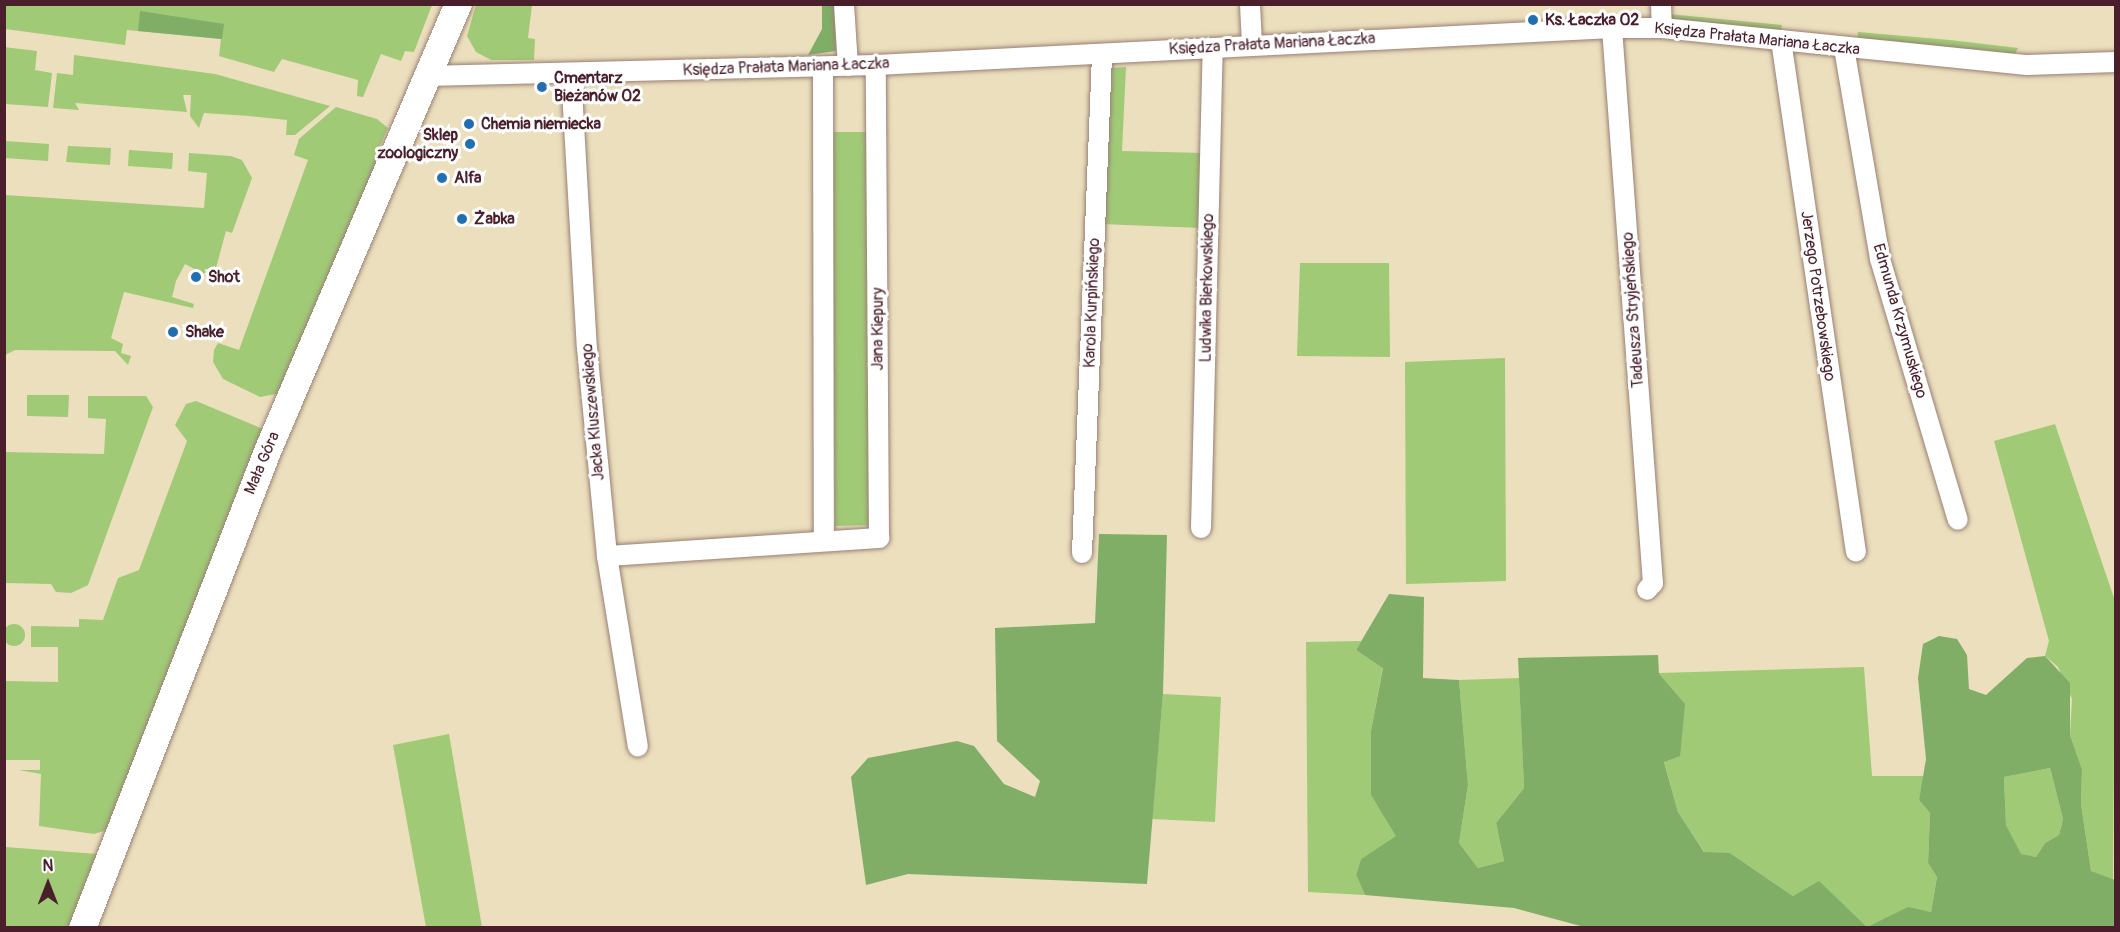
<!DOCTYPE html>
<meta charset="utf-8">
<style>
body{margin:0}
#map{position:relative;width:2120px;height:932px;overflow:hidden;background:#ebdfbd;font-family:Pangolin,sans-serif}
div>[style]{position:absolute}
[style*='--x']{left:calc(var(--x)*1px);top:calc(var(--y)*1px);width:calc(var(--w)*1px);rotate:calc(var(--a)*1deg)}
.green>*{inset:0;background:#a0ca76}
.round{border-radius:50%}
.forest>*{inset:0;background:#80ae67}
.roads{filter:drop-shadow(0 0 2px #9a7f74) drop-shadow(0 0 2px #9a7f74)}
.street>*{height:20px;margin:-10px;padding:0 10px;transform-origin:10px;border-radius:10px;background:#fff}
.secondary>*{height:27px;margin:-13.5px;padding:0 13.5px;transform-origin:13.5px;border-radius:13.5px;background:#fff}
.dots>*{width:16px;height:16px;translate:-50% -50%;box-sizing:border-box;border:3px solid #fff;border-radius:50%}
span{translate:-50% -50%;white-space:nowrap;text-align:center;line-height:1.15;-webkit-text-stroke:6px #fff;paint-order:stroke}
.poi-label{font-size:16px;color:#4a1f2b;font-weight:700}
.left{translate:0 -50%;text-align:left}
.right{translate:-100% -50%;text-align:right}
.street-label{font-size:16px;color:#4a1f2b}
.frame{position:absolute;inset:0;border:6px solid #4a1f2b;pointer-events:none}
.north{position:absolute;left:18px;top:854px;width:60px;height:60px;-webkit-text-stroke:4px #fff;paint-order:stroke;rotate:0deg;font-size:16px;font-weight:700;line-height:24px;text-align:center;color:#4a1f2b}
.north::after{content:'';display:block;margin:auto;width:21px;height:27px;background:#4a1f2b;clip-path:polygon(50% 0,100% 100%,50% 72%,0 100%)}
</style>
<div id="map">
<div class="green">
<i style="clip-path:polygon(5px 5px,432px 5px,414px 52px,405px 51px,401px 61px,381px 54px,363px 97px,357px 96px,358px 80px,282px 59px,274px 72px,219px 56px,221px 39px,127px 30px,125px 45px,5px 29px)"></i>
<i style="clip-path:polygon(476px 5px,532px 5px,528px 38px,535px 39px,534px 60px,491px 60px,476px 52px,467px 36px)"></i>
<i style="clip-path:polygon(1668px 14px,1782px 25px,1781px 31px,1672px 20px)"></i>
<i style="clip-path:polygon(1858px 32px,1950px 40px,2018px 48px,2015px 54px,1857px 40px)"></i>
<i style="clip-path:polygon(4px 47px,37px 51px,35px 70px,52px 73px,48px 107px,5px 104px)"></i>
<i style="clip-path:polygon(74px 55px,215px 74px,330px 106px,295px 135px,286px 135px,287px 120px,249px 116px,204px 113px,199px 128px,190px 116px,191px 95px,183px 95px,187px 112px,75px 103px,79px 110px,53px 108px,57px 73px,73px 75px)"></i>
<i style="clip-path:polygon(1126px 67px,1122px 151px,1205px 153px,1201px 228px,1101px 224px,1108px 68px)"></i>
<i style="clip-path:polygon(336px 107px,377px 119px,388px 128px,377px 152px,383px 154px,281px 393px,260px 397px,223px 379px,213px 362px,214px 350px,218px 343px,239px 350px,308px 160px,294px 155px,299px 139px)"></i>
<i style="clip-path:polygon(831px 132px,867px 132px,873px 525px,835px 526px)"></i>
<i style="clip-path:polygon(5px 141px,49px 144px,48px 161px,5px 158px)"></i>
<i style="clip-path:polygon(68px 146px,111px 148px,110px 165px,66px 162px)"></i>
<i style="clip-path:polygon(129px 150px,173px 153px,172px 169px,128px 166px)"></i>
<i style="clip-path:polygon(189px 153px,231px 156px,242px 160px,252px 178px,232px 233px,226px 231px,213px 279px,185px 264px,176px 281px,172px 297px,194px 304px,193px 308px,124px 292px,111px 338px,123px 344px,121px 353px,131px 356px,128px 365px,115px 351px,15px 350px,5px 355px,5px 195px,204px 208px,207px 173px,188px 171px)"></i>
<i style="clip-path:polygon(1300px 263px,1389px 263px,1390px 357px,1297px 356px)"></i>
<i style="clip-path:polygon(1505px 358px,1506px 581px,1406px 584px,1405px 362px)"></i>
<i style="clip-path:polygon(27px 395px,69px 395px,68px 417px,27px 416px)"></i>
<i style="clip-path:polygon(88px 396px,146px 396px,153px 407px,88px 585px,71px 593px,56px 592px,51px 584px,5px 583px,5px 452px,104px 454px,106px 419px,88px 418px)"></i>
<i style="clip-path:polygon(196px 401px,263px 429px,107px 830px,94px 834px,39px 826px,41px 774px,19px 770px,40px 770px,40px 760px,5px 760px,5px 681px,58px 682px,58px 647px,31px 647px,31px 626px,79px 627px,79px 619px,103px 620px,118px 578px,139px 570px,187px 441px,175px 425px,186px 404px)"></i>
<i style="clip-path:polygon(2055px 424px,2115px 601px,2113px 883px,2091px 871px,2081px 804px,2082px 769px,2070px 735px,2072px 699px,2058px 667px,2045px 656px,2049px 641px,1994px 441px)"></i>
<i class="round" style="left:3px;top:624px;width:22px;height:22px"></i>
<i style="clip-path:polygon(1361px 641px,1356px 650px,1383px 667px,1371px 731px,1371px 795px,1397px 836px,1361px 859px,1356px 875px,1365px 895px,1308px 892px,1306px 642px)"></i>
<i style="clip-path:polygon(1864px 667px,1872px 776px,1924px 776px,1919px 800px,1930px 813px,1928px 863px,1937px 877px,1931px 912px,1908px 908px,1867px 927px,1819px 882px,1793px 896px,1730px 853px,1705px 853px,1678px 812px,1664px 761px,1659px 673px)"></i>
<i style="clip-path:polygon(1519px 678px,1524px 788px,1496px 823px,1504px 861px,1478px 868px,1459px 843px,1468px 785px,1459px 680px)"></i>
<i style="clip-path:polygon(1163px 694px,1221px 697px,1215px 822px,1152px 819px)"></i>
<i style="clip-path:polygon(449px 734px,482px 927px,426px 927px,393px 745px)"></i>
<i style="clip-path:polygon(2050px 768px,2063px 819px,2059px 835px,2045px 843px,2036px 857px,2020px 854px,2006px 825px,2004px 777px)"></i>
<i style="clip-path:polygon(5px 847px,97px 854px,68px 927px,5px 927px)"></i>
</div>
<div class="forest">
<i style="clip-path:polygon(822px 5px,834px 5px,836px 51px,808px 55px,822px 29px)"></i>
<i style="clip-path:polygon(140px 11px,224px 24px,222px 39px,138px 31px)"></i>
<i style="clip-path:polygon(1099px 534px,1167px 535px,1163px 694px,1147px 884px,908px 874px,866px 885px,851px 777px,868px 758px,957px 741px,974px 746px,1004px 784px,1035px 797px,1040px 781px,997px 741px,995px 628px,1095px 623px)"></i>
<i style="clip-path:polygon(evenodd,1389px 594px,1424px 597px,1423px 678px,1459px 680px,1468px 785px,1459px 843px,1478px 868px,1504px 861px,1496px 823px,1524px 788px,1518px 658px,1658px 655px,1659px 674px,1685px 704px,1680px 756px,1664px 762px,1678px 812px,1704px 852px,1730px 853px,1793px 896px,1819px 881px,1867px 927px,1908px 907px,1931px 912px,1937px 877px,1928px 863px,1930px 813px,1919px 800px,1926px 759px,1918px 678px,1923px 644px,1939px 636px,1957px 639px,1967px 655px,1969px 689px,1986px 695px,2027px 658px,2045px 656px,2070px 683px,2070px 735px,2082px 769px,2081px 804px,2091px 871px,2115px 880px,2115px 927px,1588px 928px,1514px 908px,1365px 895px,1356px 875px,1361px 859px,1396px 836px,1371px 795px,1371px 731px,1383px 668px,1356px 650px,1389px 594px,2050px 768px,2063px 819px,2059px 835px,2045px 843px,2036px 857px,2021px 854px,2006px 825px,2004px 777px,2050px 768px)"></i>
</div>
<div class="roads">
<div class="street">
<i style="--x:844;--y:4;--w:62;--a:86.3"></i>
<i style="--x:1250;--y:4;--w:41;--a:87.2"></i>
<i style="--x:1661;--y:4;--w:24;--a:88"></i>
<i style="--x:1612;--y:28;--w:557;--a:85.78"></i>
<i style="--x:1653;--y:583;--w:9;--a:131"></i>
<i style="--x:1781;--y:40;--w:517;--a:81.67"></i>
<i style="--x:1844;--y:48;--w:214;--a:80.3"></i>
<i style="--x:1880;--y:259;--w:272;--a:73.4"></i>
<i style="--x:823;--y:67;--w:473;--a:89.9"></i>
<i style="--x:571;--y:73;--w:275;--a:86.7"></i>
<i style="--x:587;--y:348;--w:209;--a:84.5"></i>
<i style="--x:607;--y:556;--w:193;--a:80.8"></i>
<i style="--x:426;--y:76;--w:450;--a:-1.4"></i>
<i style="--x:876;--y:65;--w:737;--a:-2.88"></i>
<i style="--x:1612;--y:28;--w:50;--a:0"></i>
<i style="--x:1662;--y:28;--w:367;--a:5.8"></i>
<i style="--x:2027;--y:65;--w:89;--a:-1.9"></i>
<i style="--x:1201;--y:528;--w:480;--a:-88.6"></i>
<i style="--x:1082;--y:553;--w:499;--a:-87.7"></i>
<i style="--x:607;--y:556;--w:273;--a:-3.8"></i>
<i style="--x:879;--y:538;--w:473;--a:-90.4"></i>
</div>
<div class="secondary">
<i style="--x:82;--y:928;--w:512;--a:-68.8"></i>
<i style="--x:267;--y:451;--w:486;--a:-66.9"></i>
</div>
</div>
<div class="dots">
<i style="left:1533px;top:20px;background:#1f6fb2"></i>
<i style="left:542px;top:87px;background:#1f6fb2"></i>
<i style="left:469px;top:124px;background:#1f6fb2"></i>
<i style="left:470px;top:144px;background:#1f6fb2"></i>
<i style="left:442px;top:178px;background:#1f6fb2"></i>
<i style="left:462px;top:219px;background:#1f6fb2"></i>
<i style="left:196px;top:277px;background:#1f6fb2"></i>
<i style="left:173px;top:332px;background:#1f6fb2"></i>
</div>
<div class="poi-label">
<span class="left" style="left:1545px;top:20px">Ks. Łaczka 02</span>
<span class="left" style="left:554px;top:87px">Cmentarz<br>Bieżanów 02</span>
<span class="left" style="left:481px;top:124px">Chemia niemiecka</span>
<span class="right" style="left:458px;top:144px">Sklep<br>zoologiczny</span>
<span class="left" style="left:454px;top:178px">Alfa</span>
<span class="left" style="left:474px;top:219px">Żabka</span>
<span class="left" style="left:208px;top:277px">Shot</span>
<span class="left" style="left:185px;top:332px">Shake</span>
</div>
<div class="street-label">
<span style="left:1757px;top:39px;rotate:6deg">Księdza Prałata Mariana Łaczka</span>
<span style="left:1272px;top:44px;rotate:-3deg">Księdza Prałata Mariana Łaczka</span>
<span style="left:786px;top:67px;rotate:-2deg">Księdza Prałata Mariana Łaczka</span>
<span style="left:1207px;top:288px;rotate:-89deg">Ludwika Bierkowskiego</span>
<span style="left:1818px;top:296px;rotate:82deg">Jerzego Potrzebowskiego</span>
<span style="left:1092px;top:303px;rotate:-88deg">Karola Kurpińskiego</span>
<span style="left:1633px;top:310px;rotate:-94deg">Tadeusza Stryjeńskiego</span>
<span style="left:1900px;top:321px;rotate:74deg">Edmunda Krzymuskiego</span>
<span style="left:878px;top:329px;rotate:-90deg">Jana Kiepury</span>
<span style="left:593px;top:412px;rotate:-95deg">Jacka Kluszewskiego</span>
<span style="left:262px;top:463px;rotate:-67deg">Mała Góra</span>
</div>
<div class="frame"></div>
<div class="north">N</div>
</div>
